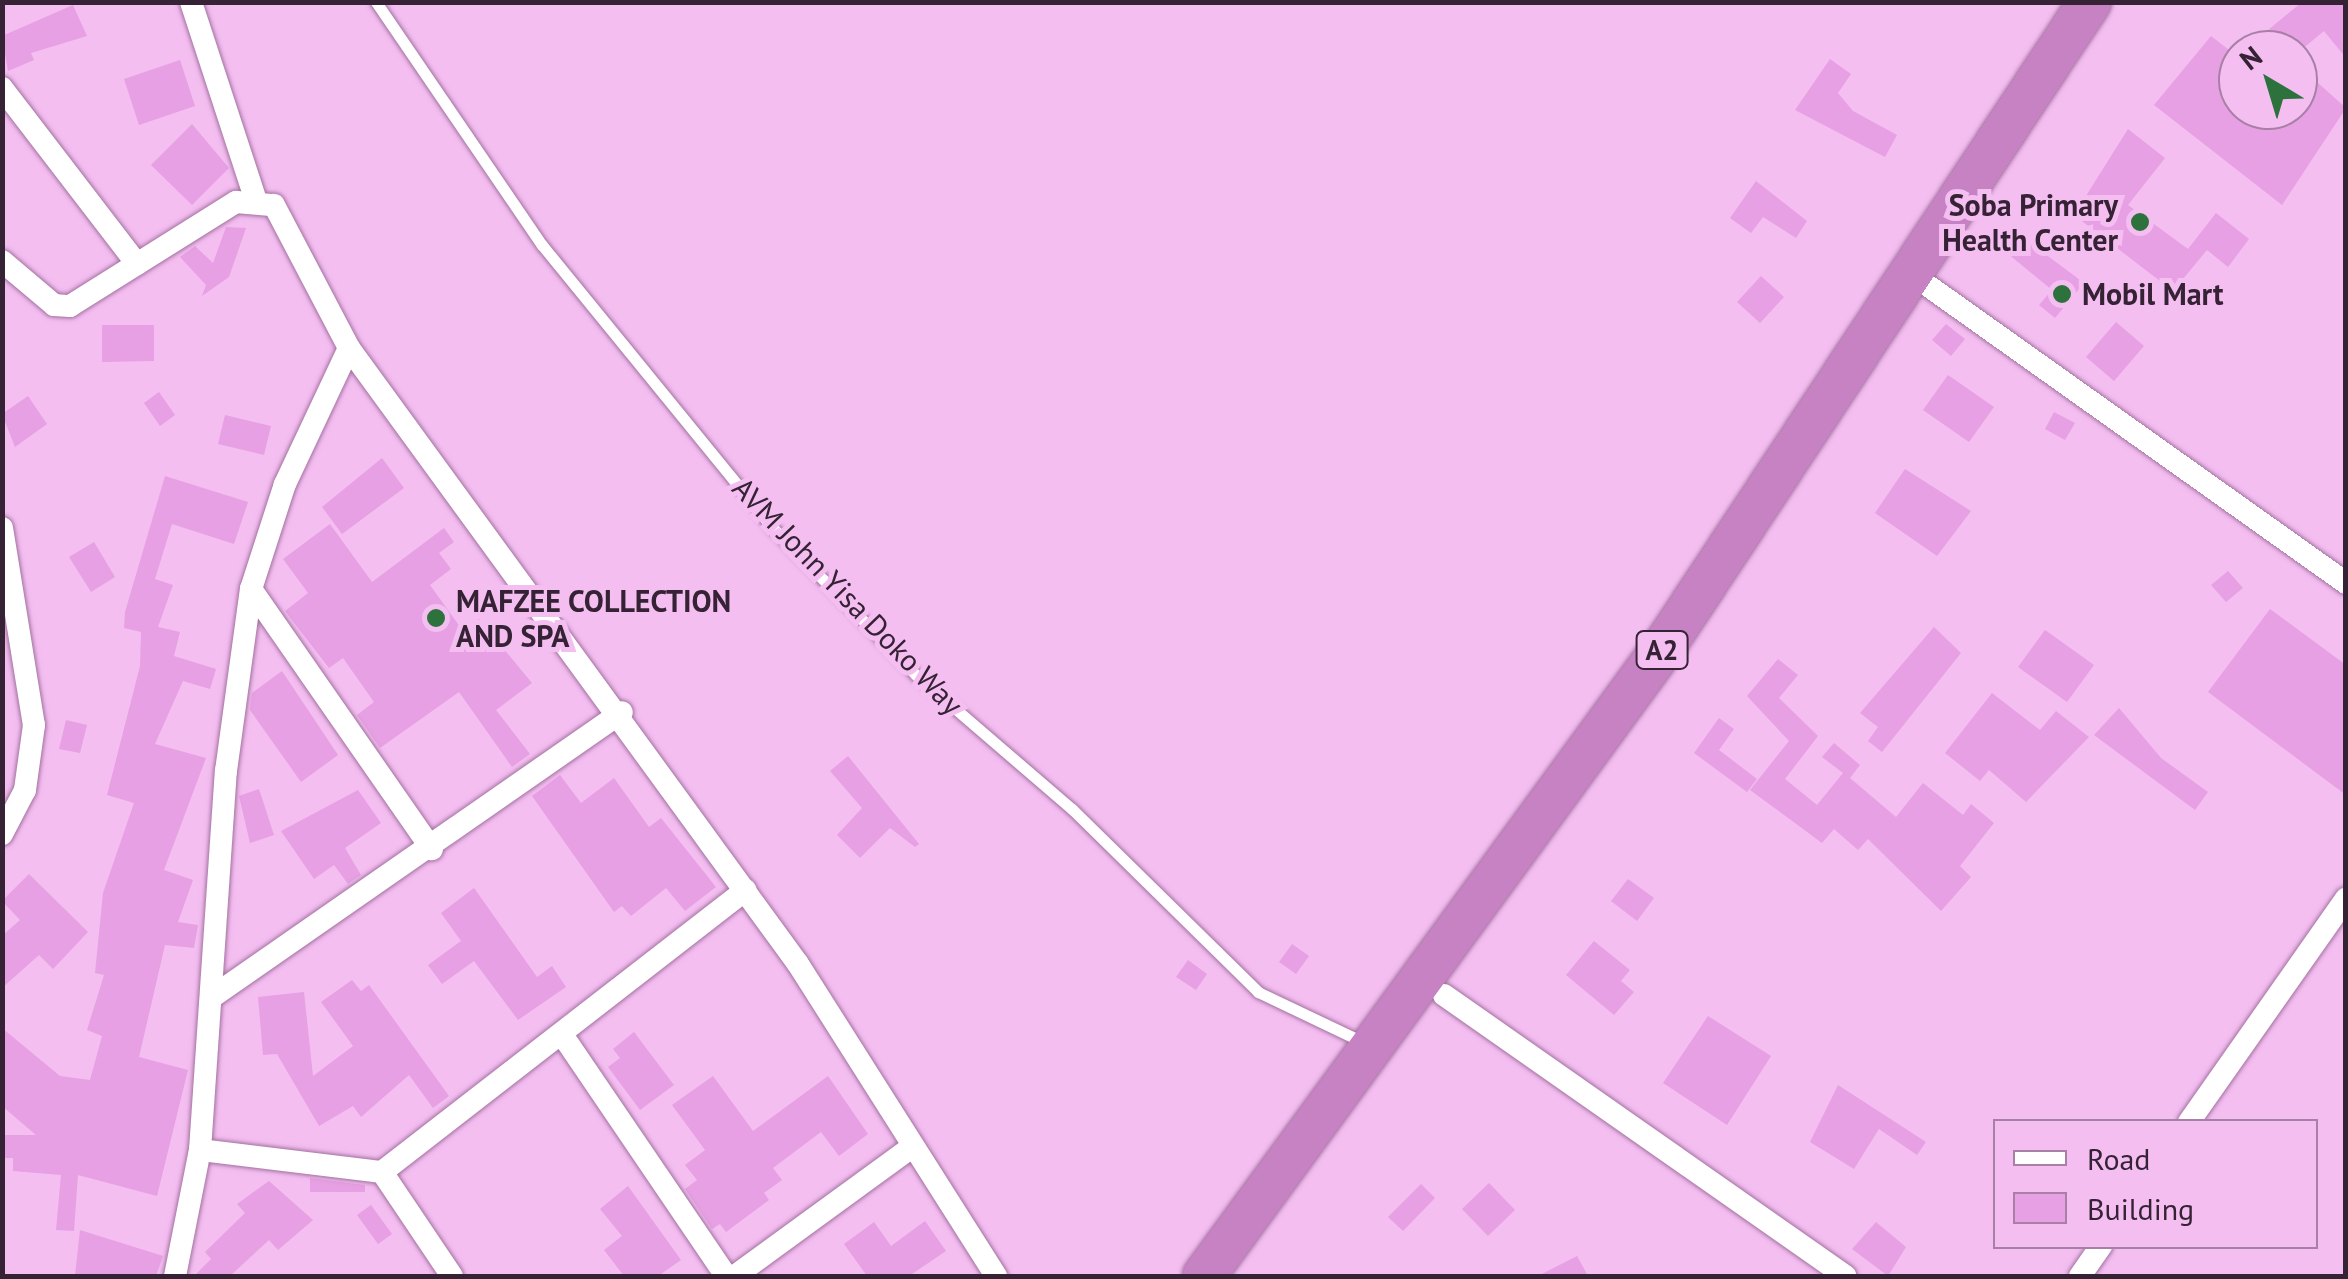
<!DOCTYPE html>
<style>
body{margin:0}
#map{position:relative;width:2348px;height:1279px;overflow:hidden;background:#f4bef1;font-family:"PT Sans",sans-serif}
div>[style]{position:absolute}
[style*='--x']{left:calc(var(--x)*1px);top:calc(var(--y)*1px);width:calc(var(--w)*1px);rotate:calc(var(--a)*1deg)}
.building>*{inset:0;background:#e6a0e3}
.roads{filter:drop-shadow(0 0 2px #a371a0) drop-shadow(0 0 2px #a371a0)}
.lane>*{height:11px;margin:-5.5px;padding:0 5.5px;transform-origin:5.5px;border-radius:5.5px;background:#fff}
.street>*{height:22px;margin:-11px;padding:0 11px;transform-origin:11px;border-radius:11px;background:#fff}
.highway>*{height:42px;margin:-21px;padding:0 21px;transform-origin:21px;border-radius:21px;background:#c782c4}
.dots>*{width:28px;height:28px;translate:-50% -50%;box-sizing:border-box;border:5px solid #f4bef1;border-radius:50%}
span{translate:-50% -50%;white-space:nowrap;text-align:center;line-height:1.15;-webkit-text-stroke:10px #f4bef1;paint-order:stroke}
.shield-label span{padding:2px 8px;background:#f4bef1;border:2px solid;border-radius:8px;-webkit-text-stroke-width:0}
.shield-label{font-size:28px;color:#362235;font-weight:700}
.poi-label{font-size:30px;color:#362235;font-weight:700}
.right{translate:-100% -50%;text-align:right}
.left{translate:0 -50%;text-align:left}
.street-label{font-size:30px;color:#362235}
.frame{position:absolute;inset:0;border:5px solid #362235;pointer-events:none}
.legend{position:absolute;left:1993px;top:1119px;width:325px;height:130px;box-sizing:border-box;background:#f4bef1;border:2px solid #a880a6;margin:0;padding:12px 18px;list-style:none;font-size:30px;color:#362235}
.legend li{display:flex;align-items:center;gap:20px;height:50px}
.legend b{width:50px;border:2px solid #a880a6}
.north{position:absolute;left:2218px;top:30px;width:100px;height:100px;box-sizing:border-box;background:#f4bef1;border:2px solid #a880a6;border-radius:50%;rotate:322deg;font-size:28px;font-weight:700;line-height:40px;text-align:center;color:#362235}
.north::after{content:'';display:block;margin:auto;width:35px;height:45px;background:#2d713c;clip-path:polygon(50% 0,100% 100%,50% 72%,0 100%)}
</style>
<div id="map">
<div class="building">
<i style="clip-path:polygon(2302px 2px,2346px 2px,2346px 58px,2324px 31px,2301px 50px,2244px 50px)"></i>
<i style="clip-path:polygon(73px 5px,87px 36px,31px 53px,34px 60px,8px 71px,2px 36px)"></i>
<i style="clip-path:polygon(2211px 36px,2238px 57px,2238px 110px,2298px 110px,2298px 65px,2346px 108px,2282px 205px,2154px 105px)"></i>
<i style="clip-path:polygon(1830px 59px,1851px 74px,1838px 93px,1853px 111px,1897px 135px,1885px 157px,1795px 110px)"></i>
<i style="clip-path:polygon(180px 60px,195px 106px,139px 125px,124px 79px)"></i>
<i style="clip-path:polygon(192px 124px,229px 168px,192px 205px,151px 165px)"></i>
<i style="clip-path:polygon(2128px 129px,2165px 158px,2128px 205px,2188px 249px,2216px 213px,2249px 239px,2228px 267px,2207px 250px,2173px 291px,2074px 215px)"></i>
<i style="clip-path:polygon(1756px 181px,1807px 221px,1796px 238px,1763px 217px,1751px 233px,1730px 218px)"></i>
<i style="clip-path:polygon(226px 227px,246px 228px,229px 277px,202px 296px,206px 285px,180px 257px,195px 246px,213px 263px)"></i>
<i style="clip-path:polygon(2009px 227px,2084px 283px,2055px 318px,2039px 305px,2052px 290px,1996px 244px)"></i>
<i style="clip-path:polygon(1761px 276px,1784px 297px,1760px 323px,1737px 302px)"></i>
<i style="clip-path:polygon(2116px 322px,2144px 346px,2114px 381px,2086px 357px)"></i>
<i style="clip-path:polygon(1946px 324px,1965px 339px,1951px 356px,1932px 340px)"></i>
<i style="clip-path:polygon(102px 325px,154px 325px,154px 361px,102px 362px)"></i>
<i style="clip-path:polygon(1948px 375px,1994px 407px,1969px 442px,1923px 410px)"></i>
<i style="clip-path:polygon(159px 392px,175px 415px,160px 426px,144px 403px)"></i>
<i style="clip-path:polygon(28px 396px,47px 424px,15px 447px,2px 414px)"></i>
<i style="clip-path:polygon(2054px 412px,2075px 423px,2065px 440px,2045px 429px)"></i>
<i style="clip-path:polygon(225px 415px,271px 426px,264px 455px,218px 444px)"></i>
<i style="clip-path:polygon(382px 458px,404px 488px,342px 534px,322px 507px)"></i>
<i style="clip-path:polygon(1905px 469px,1971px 511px,1937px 556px,1875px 513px)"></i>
<i style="clip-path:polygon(165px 476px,248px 502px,234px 544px,172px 524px,155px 579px,173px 585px,158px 627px,180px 632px,174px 656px,216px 669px,210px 689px,183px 681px,155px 744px,206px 758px,164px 870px,193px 880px,178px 922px,198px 925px,194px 948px,165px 945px,139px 1057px,188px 1070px,157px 1196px,78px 1175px,74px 1231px,56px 1230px,61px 1175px,13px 1171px,13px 1158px,2px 1158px,2px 1135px,36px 1135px,2px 1106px,2px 1028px,60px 1076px,90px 1080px,102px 1036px,87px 1030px,104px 975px,95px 973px,103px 893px,134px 803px,107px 795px,140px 666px,141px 632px,124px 628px,125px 612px)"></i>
<i style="clip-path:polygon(330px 524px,372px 582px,444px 528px,454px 542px,439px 553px,451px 569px,430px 585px,463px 631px,479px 619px,532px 683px,496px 710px,530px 754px,512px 767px,459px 692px,380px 748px,357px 715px,374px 702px,343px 658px,329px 668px,285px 611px,308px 593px,283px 559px)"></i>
<i style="clip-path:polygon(94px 542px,115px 577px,91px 592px,69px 557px)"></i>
<i style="clip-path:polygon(2228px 571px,2243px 588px,2226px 602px,2211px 585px)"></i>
<i style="clip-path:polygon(2270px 609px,2346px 665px,2346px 795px,2208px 692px)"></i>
<i style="clip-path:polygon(1934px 627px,1961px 653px,1882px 752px,1868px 741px,1878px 727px,1860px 713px)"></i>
<i style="clip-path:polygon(2045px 630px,2094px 665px,2067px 702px,2018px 667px)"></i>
<i style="clip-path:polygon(1778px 659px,1798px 675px,1779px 698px,1818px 736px,1785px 779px,1817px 805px,1843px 773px,1822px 757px,1834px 743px,1860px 765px,1850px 778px,1896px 817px,1923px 783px,1963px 815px,1971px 804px,1994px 823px,1960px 866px,1971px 877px,1941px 911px,1868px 839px,1858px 850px,1834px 829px,1822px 843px,1750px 790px,1789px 741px,1747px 696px)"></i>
<i style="clip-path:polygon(282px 671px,338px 755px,301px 782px,250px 710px,252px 693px)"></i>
<i style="clip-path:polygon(1992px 693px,2040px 730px,2056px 711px,2089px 737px,2026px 802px,1989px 770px,1980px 781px,1945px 753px)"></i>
<i style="clip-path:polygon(2119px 708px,2161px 758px,2208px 792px,2195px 810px,2094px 735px)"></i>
<i style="clip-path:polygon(1719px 718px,1734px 729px,1719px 750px,1757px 779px,1747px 792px,1694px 753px)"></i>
<i style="clip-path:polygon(66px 720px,87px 725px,80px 753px,59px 749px)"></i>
<i style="clip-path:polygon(848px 756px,919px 844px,915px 847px,890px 828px,860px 858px,837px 835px,862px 808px,830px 771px)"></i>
<i style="clip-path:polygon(560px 775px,581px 803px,614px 778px,649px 827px,661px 818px,716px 887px,685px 911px,666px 888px,631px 916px,622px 906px,614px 912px,532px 796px)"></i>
<i style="clip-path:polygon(259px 789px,274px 835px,250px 843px,239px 796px)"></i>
<i style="clip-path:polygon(358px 790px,381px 823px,345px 848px,361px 875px,348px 884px,334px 865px,314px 879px,281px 831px)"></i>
<i style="clip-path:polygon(29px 874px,88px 932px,53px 969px,39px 955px,2px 988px,2px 936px,20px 920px,2px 901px)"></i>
<i style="clip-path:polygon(1628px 879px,1654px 898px,1637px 921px,1611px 901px)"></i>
<i style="clip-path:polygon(474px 888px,537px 977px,552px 966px,566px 987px,518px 1020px,474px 961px,442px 984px,428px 965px,461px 941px,441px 913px)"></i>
<i style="clip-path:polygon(1594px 941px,1630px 970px,1621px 981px,1634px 992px,1614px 1015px,1566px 975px)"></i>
<i style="clip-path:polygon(1292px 944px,1309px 956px,1296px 974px,1279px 962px)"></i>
<i style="clip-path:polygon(1188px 960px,1207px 974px,1196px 990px,1176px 977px)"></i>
<i style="clip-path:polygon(352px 980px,361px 991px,369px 985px,449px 1096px,433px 1108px,409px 1075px,361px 1117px,353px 1106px,319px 1126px,277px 1054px,263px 1055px,258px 997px,304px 992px,313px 1076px,353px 1046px,321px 1002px)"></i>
<i style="clip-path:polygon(1708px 1016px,1771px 1056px,1727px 1125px,1663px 1083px)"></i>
<i style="clip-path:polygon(634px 1032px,674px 1085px,640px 1110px,608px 1067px,620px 1058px,613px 1049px)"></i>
<i style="clip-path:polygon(713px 1076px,753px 1131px,828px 1076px,868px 1134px,839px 1156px,821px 1132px,773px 1168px,782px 1180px,764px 1193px,769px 1200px,726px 1232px,720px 1224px,712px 1229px,685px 1189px,697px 1180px,685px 1165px,705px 1150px,672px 1105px)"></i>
<i style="clip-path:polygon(1838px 1085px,1926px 1142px,1917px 1155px,1879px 1129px,1854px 1169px,1810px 1142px)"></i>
<i style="clip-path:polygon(310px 1178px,365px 1185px,365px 1192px,310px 1192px)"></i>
<i style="clip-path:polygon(269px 1181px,313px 1220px,278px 1250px,269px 1240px,230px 1276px,194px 1276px,211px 1259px,205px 1252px,245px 1213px,237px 1204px)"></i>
<i style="clip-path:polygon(1489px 1183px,1515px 1210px,1488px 1236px,1462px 1209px)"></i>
<i style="clip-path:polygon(1421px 1184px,1435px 1198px,1403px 1231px,1388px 1217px)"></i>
<i style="clip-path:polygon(628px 1186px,681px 1260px,658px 1276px,624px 1276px,604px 1250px,622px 1236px,600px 1209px)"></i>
<i style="clip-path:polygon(371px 1205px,392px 1234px,378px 1244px,357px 1215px)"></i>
<i style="clip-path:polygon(925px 1221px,946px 1251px,909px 1276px,867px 1276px,844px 1244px,874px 1222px,891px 1246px)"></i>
<i style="clip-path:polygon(1876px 1222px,1906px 1247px,1888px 1276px,1852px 1249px)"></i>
<i style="clip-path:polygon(80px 1230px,163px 1256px,156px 1276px,75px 1276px)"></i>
<i style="clip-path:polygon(1577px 1256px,1588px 1276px,1538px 1276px)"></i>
</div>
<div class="roads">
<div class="lane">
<i style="--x:376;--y:2;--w:294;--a:55.7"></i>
<i style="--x:542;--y:245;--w:367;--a:50.8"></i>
<i style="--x:774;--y:529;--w:204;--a:45.8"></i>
<i style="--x:916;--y:675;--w:206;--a:40.7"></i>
<i style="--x:1072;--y:809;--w:261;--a:44.5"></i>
<i style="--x:1258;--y:992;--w:116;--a:25.5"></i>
</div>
<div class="street">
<i style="--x:191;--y:2;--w:206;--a:71.9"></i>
<i style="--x:2;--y:88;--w:222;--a:52.5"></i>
<i style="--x:2;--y:261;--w:68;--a:40.2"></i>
<i style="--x:54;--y:305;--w:16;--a:4"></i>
<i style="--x:70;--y:306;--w:196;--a:-32.1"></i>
<i style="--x:236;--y:202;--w:38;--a:5"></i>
<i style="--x:274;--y:205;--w:161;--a:62.3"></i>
<i style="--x:349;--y:348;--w:762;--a:53.91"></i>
<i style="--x:798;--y:964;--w:370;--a:57.6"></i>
<i style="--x:1927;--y:285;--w:514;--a:35.42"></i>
<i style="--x:2;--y:528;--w:200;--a:80.8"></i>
<i style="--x:34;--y:725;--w:66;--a:97.9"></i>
<i style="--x:25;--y:790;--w:50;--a:117.6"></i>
<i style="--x:251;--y:589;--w:317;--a:55.2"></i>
<i style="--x:1444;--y:995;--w:490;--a:35"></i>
<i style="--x:212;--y:997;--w:499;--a:-34.8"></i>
<i style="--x:563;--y:1036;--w:290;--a:55.8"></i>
<i style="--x:2189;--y:1122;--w:273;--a:-54.9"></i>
<i style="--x:200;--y:1150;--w:183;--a:6.9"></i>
<i style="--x:382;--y:1172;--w:460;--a:-37.8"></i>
<i style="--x:382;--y:1172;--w:125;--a:56.1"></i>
<i style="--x:175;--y:1276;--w:128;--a:-78.8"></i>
<i style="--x:200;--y:1150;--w:380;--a:-86.1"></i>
<i style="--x:226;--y:771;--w:184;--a:-82.2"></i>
<i style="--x:251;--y:589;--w:110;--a:-72.1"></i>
<i style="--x:285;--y:484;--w:150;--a:-64.8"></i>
<i style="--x:735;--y:1276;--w:220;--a:-36.1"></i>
<i style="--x:2080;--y:1276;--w:37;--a:-55"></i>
</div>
<div class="highway">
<i style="--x:1204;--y:1276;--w:778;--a:-53.84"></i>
<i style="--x:1663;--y:648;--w:774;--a:-56.54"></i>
</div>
</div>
<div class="dots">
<i style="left:2140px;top:222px;background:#2d713c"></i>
<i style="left:2062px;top:294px;background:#2d713c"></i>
<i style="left:436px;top:618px;background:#2d713c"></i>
</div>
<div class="shield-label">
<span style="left:1662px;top:650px">A2</span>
</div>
<div class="poi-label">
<span class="right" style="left:2118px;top:222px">Soba Primary<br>Health Center</span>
<span class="left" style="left:2082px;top:294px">Mobil Mart</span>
<span class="left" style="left:456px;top:618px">MAFZEE COLLECTION<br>AND SPA</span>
</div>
<div class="street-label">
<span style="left:848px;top:596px;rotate:46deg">AVM John Yisa Doko Way</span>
</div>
<div class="frame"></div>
<ul class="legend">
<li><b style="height:12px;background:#fff"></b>Road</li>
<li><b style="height:28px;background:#e6a0e3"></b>Building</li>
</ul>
<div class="north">N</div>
</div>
